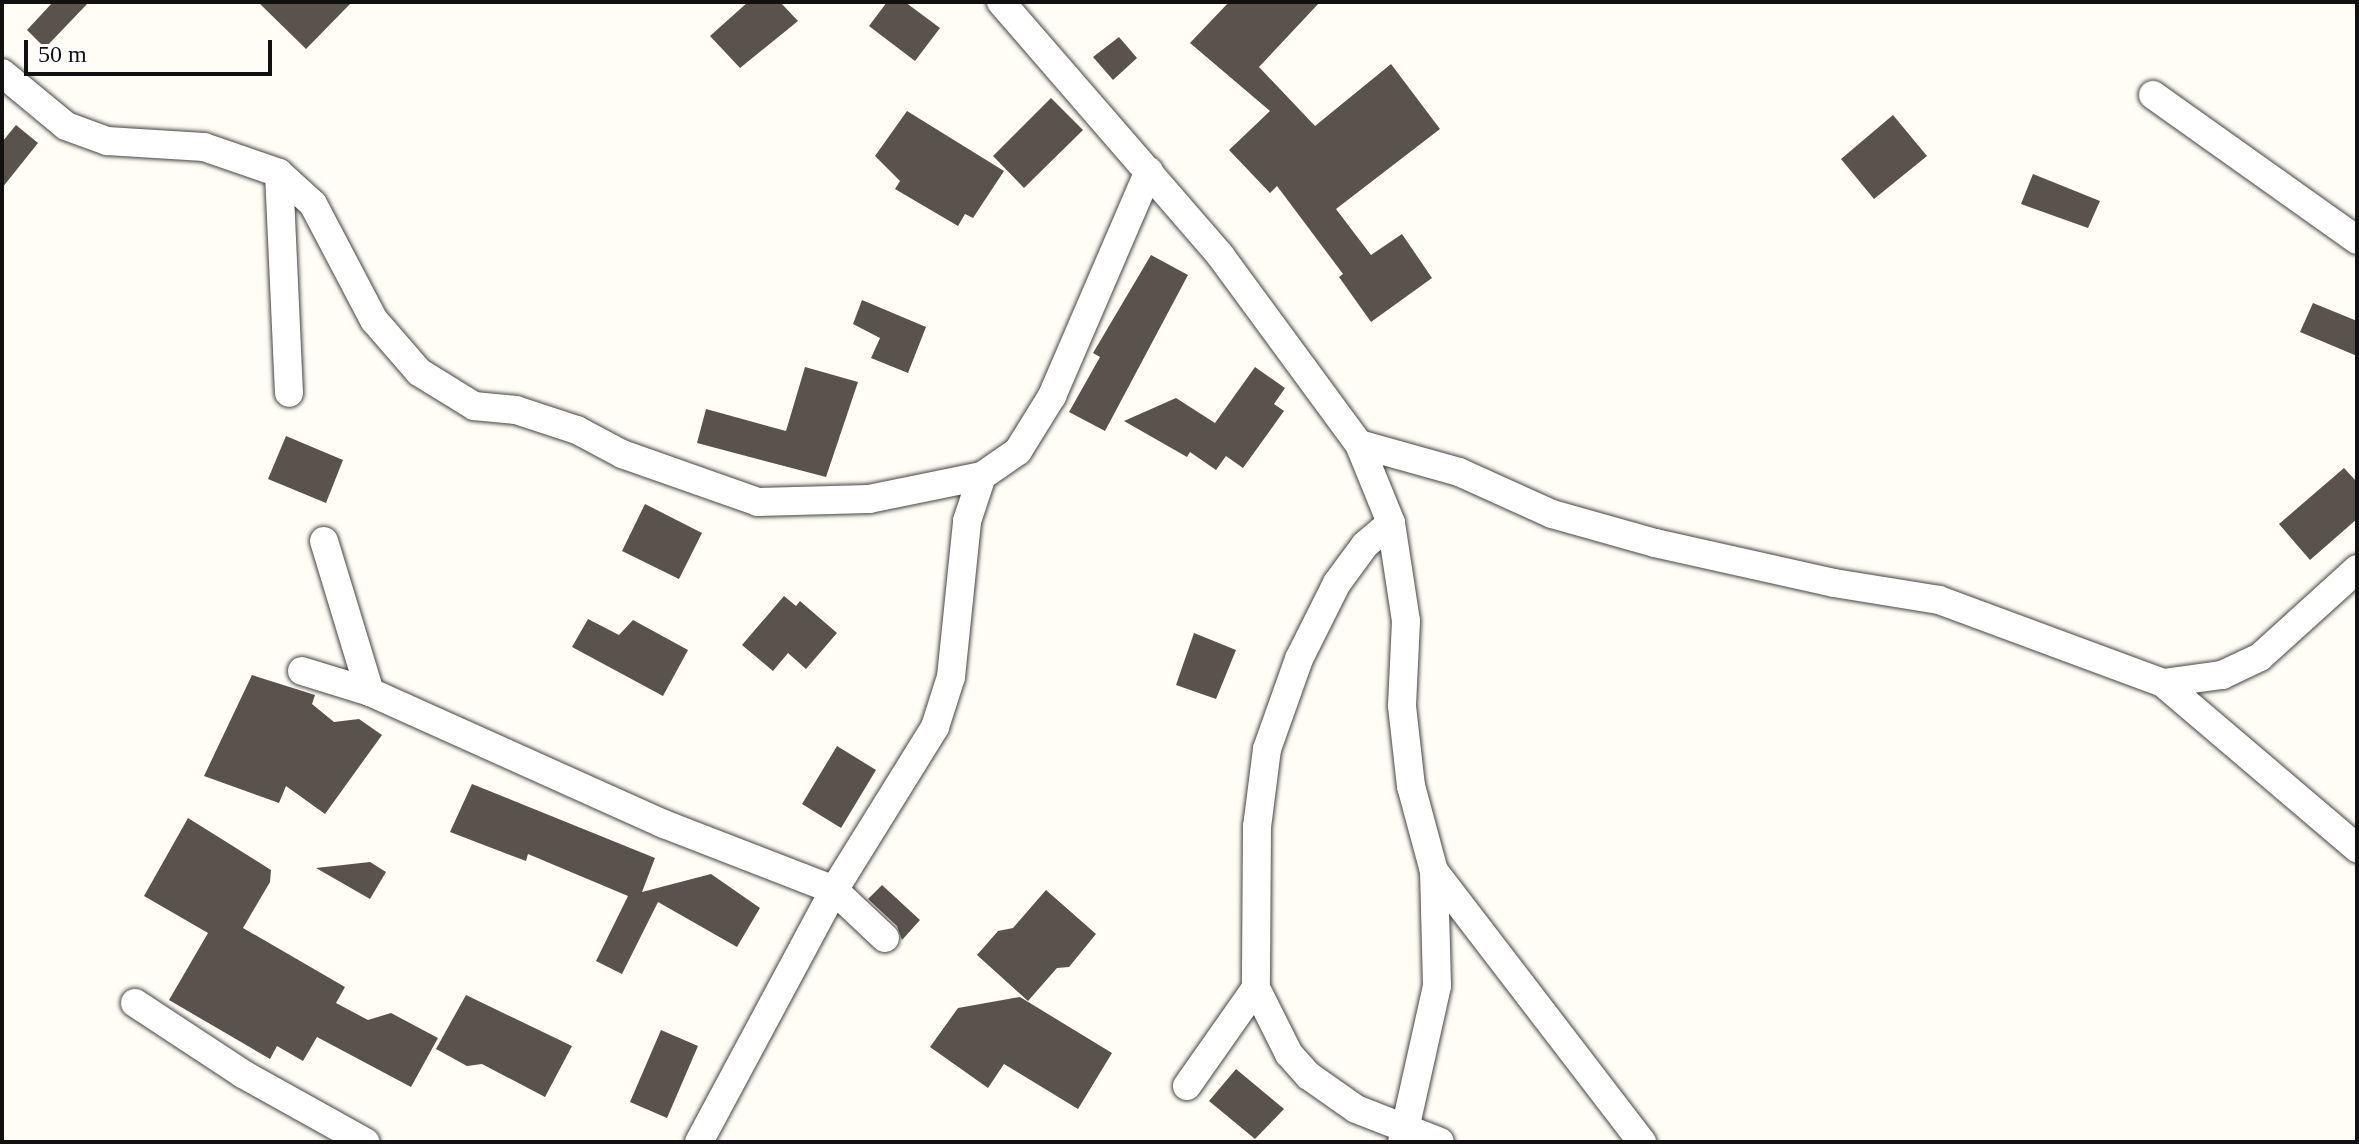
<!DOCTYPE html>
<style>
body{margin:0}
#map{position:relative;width:2359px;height:1144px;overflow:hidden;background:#fffdf5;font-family:Georgia,serif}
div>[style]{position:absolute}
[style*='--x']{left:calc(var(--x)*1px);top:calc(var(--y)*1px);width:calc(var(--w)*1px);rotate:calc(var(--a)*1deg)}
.building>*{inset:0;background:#5a524d}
.roads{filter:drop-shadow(0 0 2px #444) drop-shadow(0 0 2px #444)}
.street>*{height:28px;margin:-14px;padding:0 14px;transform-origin:14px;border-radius:14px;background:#fff}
span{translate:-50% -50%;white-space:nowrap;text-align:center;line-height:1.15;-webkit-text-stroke:8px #fff;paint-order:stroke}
.frame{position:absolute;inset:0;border:4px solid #111;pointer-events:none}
.scale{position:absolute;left:24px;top:40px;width:248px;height:36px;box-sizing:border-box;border:4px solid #111;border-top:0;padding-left:10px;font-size:24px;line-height:28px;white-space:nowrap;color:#111;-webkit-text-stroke:6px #fff;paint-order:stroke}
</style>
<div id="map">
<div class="building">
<i style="clip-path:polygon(53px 2px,89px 2px,45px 48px,27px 30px)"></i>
<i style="clip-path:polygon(258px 2px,352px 2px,306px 49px)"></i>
<i style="clip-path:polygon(748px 2px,780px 2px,798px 21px,740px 68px,710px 36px)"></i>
<i style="clip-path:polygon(887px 2px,905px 2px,940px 28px,915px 61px,869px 26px)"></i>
<i style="clip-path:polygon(1229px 2px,1320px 2px,1259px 67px,1315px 126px,1391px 64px,1440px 129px,1336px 209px,1371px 255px,1402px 234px,1432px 278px,1371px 322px,1339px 277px,1343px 274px,1277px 186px,1270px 193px,1229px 150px,1270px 111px,1190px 43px)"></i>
<i style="clip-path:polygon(1119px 37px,1137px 58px,1113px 80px,1093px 57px)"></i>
<i style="clip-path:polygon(1051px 98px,1083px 130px,1024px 188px,993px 156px)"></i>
<i style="clip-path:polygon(907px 111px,1004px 171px,973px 218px,965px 214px,958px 226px,895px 189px,900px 181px,875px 156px)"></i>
<i style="clip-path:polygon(1893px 115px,1927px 156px,1874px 199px,1841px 159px)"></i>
<i style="clip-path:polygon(16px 125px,38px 143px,2px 188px,2px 142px)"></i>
<i style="clip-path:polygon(2033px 174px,2100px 201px,2088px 228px,2021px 204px)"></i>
<i style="clip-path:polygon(1151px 255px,1188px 275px,1105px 431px,1069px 412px,1100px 357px,1093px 353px)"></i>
<i style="clip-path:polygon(862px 300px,926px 327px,908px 373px,871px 358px,880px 338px,853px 324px)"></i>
<i style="clip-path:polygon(2313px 303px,2357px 321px,2357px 356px,2300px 332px)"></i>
<i style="clip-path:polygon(805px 367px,858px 382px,826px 477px,697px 443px,706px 409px,786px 431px)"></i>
<i style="clip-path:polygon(1255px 367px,1285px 388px,1274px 404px,1284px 411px,1243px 468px,1226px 456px,1216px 470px,1190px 452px,1187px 457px,1124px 421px,1176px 398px,1215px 423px)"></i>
<i style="clip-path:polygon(286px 436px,343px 460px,326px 503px,268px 479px)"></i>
<i style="clip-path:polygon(2344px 468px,2357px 482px,2357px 519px,2310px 560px,2279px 524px)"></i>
<i style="clip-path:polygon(645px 504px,702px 533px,679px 579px,622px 551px)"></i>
<i style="clip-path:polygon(784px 596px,796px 606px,800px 601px,837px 633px,806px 669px,788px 653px,773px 671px,742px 645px)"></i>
<i style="clip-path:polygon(588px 619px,619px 635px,633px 620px,688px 650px,663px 696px,572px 647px)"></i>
<i style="clip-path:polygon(1194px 633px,1236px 650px,1216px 699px,1176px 685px)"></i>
<i style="clip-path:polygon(252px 675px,315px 695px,312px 704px,334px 722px,359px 719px,382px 735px,325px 814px,286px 786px,279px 803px,204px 776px)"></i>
<i style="clip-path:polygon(837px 746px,876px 770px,841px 828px,802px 804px)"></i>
<i style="clip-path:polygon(472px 784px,655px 858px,642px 892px,711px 874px,760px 908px,737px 947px,658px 902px,622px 974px,596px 961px,628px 896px,528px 854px,526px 861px,450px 832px)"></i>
<i style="clip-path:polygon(188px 818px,271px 870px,270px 882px,243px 928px,345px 987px,336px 1003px,368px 1020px,391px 1013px,438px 1038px,411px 1087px,317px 1037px,303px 1061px,277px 1046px,270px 1059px,169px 1000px,208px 933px,144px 896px)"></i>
<i style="clip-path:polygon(370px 862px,386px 872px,370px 899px,316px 868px)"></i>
<i style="clip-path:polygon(882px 885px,920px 920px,902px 940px,897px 926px,868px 899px)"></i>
<i style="clip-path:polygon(1046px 890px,1096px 934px,1069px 967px,1057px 968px,1028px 1001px,977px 955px,998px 931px,1013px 928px)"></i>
<i style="clip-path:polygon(466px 995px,572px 1046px,545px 1097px,482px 1064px,467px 1066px,436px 1049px)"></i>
<i style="clip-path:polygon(1020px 997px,1112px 1053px,1078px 1109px,1004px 1064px,988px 1088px,930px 1047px,958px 1008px)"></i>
<i style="clip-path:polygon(661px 1030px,698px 1046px,667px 1118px,630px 1102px)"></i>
<i style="clip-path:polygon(1236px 1069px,1284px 1109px,1255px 1139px,1209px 1101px)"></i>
</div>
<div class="roads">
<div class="street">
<i style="--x:1001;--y:2;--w:335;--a:49.1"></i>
<i style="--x:1220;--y:255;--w:235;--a:53.7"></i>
<i style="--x:1359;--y:444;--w:85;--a:67.9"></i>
<i style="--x:1391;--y:523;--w:99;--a:81.3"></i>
<i style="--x:1406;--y:621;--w:85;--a:92.7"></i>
<i style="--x:1402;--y:706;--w:81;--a:83.6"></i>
<i style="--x:1411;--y:786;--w:88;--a:74.9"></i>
<i style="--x:1434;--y:871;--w:115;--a:88.5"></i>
<i style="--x:1437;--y:986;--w:160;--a:102.6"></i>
<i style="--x:2;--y:73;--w:83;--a:39.6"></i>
<i style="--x:66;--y:126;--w:44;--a:20.1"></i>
<i style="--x:107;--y:141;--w:97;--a:3.5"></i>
<i style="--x:204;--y:147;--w:79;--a:19.1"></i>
<i style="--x:279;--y:173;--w:46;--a:42.4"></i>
<i style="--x:313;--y:204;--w:131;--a:62.3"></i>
<i style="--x:374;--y:320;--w:69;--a:49.1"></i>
<i style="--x:419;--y:372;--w:65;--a:31.7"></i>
<i style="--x:474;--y:406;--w:42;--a:5.4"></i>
<i style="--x:516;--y:410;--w:64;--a:18.2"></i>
<i style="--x:577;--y:430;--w:51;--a:28.1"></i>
<i style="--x:622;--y:454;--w:144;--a:19.4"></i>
<i style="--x:758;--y:502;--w:111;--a:-1.5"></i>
<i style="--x:869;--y:499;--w:115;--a:-11.5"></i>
<i style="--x:982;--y:476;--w:44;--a:-34.8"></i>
<i style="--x:1018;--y:451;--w:65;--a:-58.3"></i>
<i style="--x:1052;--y:396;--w:245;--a:-66.7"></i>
<i style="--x:2153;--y:95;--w:250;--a:35.4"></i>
<i style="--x:279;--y:173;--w:220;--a:87.4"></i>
<i style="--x:1359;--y:444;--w:104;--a:15.6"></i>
<i style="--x:1459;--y:472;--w:102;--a:24.3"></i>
<i style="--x:1552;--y:514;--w:107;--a:15.7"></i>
<i style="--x:1655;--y:543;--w:183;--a:12.6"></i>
<i style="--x:1834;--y:583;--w:106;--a:9.2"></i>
<i style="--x:1939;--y:600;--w:239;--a:20.3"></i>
<i style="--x:2163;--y:683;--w:255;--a:40.4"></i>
<i style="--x:1391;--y:523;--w:34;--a:140"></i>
<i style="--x:1365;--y:545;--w:47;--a:126.4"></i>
<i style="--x:1337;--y:583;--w:85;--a:116.6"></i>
<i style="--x:1299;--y:659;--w:96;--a:109.6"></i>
<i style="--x:1267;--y:749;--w:79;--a:97.3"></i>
<i style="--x:1257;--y:827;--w:161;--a:90.4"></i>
<i style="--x:1256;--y:988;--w:74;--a:63.4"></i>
<i style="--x:1289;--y:1054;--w:30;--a:48"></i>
<i style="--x:1309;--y:1076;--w:57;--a:35.1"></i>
<i style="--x:1356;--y:1109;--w:90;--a:21.4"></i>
<i style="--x:324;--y:541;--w:158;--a:73.1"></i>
<i style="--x:302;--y:671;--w:71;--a:17.2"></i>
<i style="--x:370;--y:692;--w:322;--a:24.2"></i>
<i style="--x:664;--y:824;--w:182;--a:21.2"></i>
<i style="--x:834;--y:890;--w:70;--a:43.3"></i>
<i style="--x:2163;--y:683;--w:60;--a:-7.7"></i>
<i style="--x:2222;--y:675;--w:42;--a:-25.3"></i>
<i style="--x:2260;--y:657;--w:131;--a:-42.2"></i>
<i style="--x:1434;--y:871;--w:342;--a:52.5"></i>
<i style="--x:135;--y:1003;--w:129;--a:33.3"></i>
<i style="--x:243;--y:1074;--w:140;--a:29.1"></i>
<i style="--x:1187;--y:1086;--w:120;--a:-54.9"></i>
<i style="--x:699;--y:1142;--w:286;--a:-61.8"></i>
<i style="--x:834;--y:890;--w:192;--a:-58.2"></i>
<i style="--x:935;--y:727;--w:52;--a:-72.3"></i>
<i style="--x:951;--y:677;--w:157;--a:-84.1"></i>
<i style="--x:967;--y:521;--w:47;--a:-71.6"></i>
</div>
</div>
<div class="frame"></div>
<div class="scale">50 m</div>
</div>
